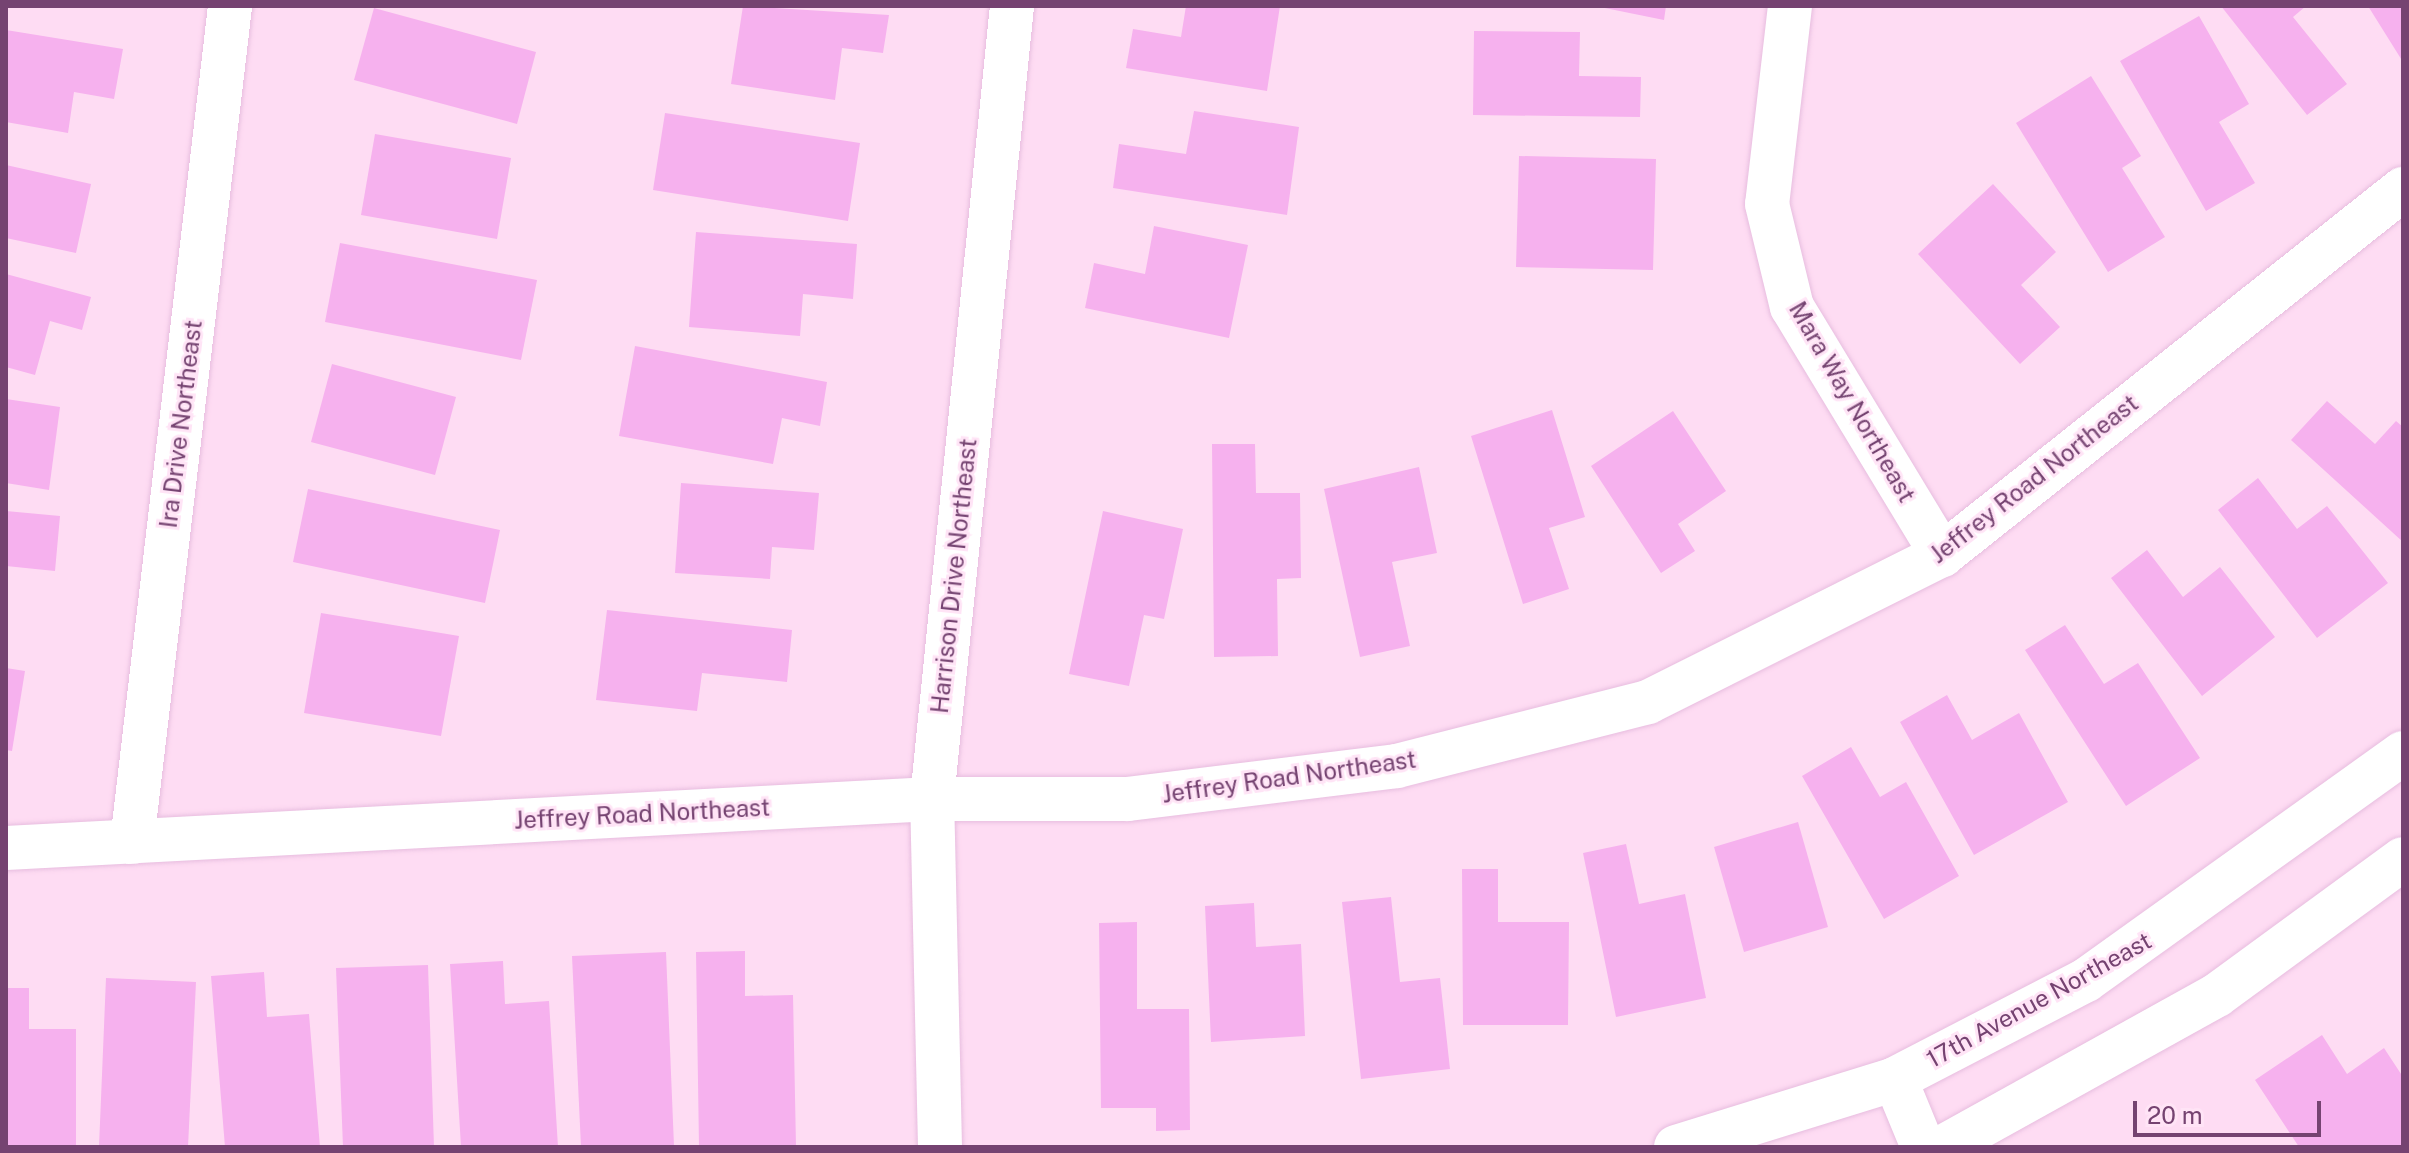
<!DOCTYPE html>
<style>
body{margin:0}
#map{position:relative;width:2409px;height:1153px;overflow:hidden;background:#fedcf3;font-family:"Public Sans",sans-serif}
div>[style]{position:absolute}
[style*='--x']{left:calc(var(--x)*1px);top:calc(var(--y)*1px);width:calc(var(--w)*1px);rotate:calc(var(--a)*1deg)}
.building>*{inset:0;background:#f6b1ee}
.roads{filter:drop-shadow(0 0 2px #e7bddf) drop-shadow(0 0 2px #e7bddf)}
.street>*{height:44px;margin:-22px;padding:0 22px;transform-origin:22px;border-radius:22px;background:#fff}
.secondary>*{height:44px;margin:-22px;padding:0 22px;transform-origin:22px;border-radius:22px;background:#fff}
span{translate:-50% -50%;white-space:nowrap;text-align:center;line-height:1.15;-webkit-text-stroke:6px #ffe4f6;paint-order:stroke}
.street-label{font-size:24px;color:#754371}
.frame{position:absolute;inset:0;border:8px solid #754371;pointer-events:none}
.scale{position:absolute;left:2133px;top:1101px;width:188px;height:36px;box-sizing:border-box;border:4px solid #754371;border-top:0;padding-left:10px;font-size:24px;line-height:28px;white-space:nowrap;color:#754371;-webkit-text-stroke:6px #ffe4f6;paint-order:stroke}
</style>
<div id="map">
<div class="building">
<i style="clip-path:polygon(743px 6px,889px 15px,883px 53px,842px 48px,835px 100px,731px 84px)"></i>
<i style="clip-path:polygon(1186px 6px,1280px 6px,1267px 91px,1126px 68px,1133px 29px,1181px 37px)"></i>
<i style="clip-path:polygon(1595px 6px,1666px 6px,1664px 20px)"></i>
<i style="clip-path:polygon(2221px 6px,2306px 6px,2293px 17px,2347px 84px,2307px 115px)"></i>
<i style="clip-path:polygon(2368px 6px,2403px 6px,2403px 62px)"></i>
<i style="clip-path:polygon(374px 8px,536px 52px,517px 124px,354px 80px)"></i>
<i style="clip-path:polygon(2199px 16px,2249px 104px,2219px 122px,2255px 183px,2206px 211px,2120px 61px)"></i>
<i style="clip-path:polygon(6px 30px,123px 49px,114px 99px,74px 92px,68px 133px,6px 122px)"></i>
<i style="clip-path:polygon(1474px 31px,1580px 32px,1579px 76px,1641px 77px,1640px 117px,1473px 115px)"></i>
<i style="clip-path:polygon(2091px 76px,2141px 156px,2122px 168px,2165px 237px,2108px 272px,2016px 123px)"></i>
<i style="clip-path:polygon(1194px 111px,1299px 127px,1287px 215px,1113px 188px,1119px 144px,1186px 154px)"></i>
<i style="clip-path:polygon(665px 113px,860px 143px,848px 221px,653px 190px)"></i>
<i style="clip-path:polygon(375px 134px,511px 158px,497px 239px,361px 215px)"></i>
<i style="clip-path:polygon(1519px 156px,1656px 159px,1653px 270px,1516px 267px)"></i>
<i style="clip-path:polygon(6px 165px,91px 184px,76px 253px,6px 238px)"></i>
<i style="clip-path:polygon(1993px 184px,2056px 252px,2021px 285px,2060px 327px,2020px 364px,1918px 254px)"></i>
<i style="clip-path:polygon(1154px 226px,1248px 245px,1229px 338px,1085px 308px,1094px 263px,1145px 274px)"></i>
<i style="clip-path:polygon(696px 232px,857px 244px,853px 299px,803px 294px,800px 336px,689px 327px)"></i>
<i style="clip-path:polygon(340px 243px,537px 280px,521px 360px,325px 322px)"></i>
<i style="clip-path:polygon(6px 274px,91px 297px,82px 330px,50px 321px,35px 375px,6px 367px)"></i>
<i style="clip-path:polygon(635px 346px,827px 382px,820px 426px,782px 418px,773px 464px,619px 436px)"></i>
<i style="clip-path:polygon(332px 364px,456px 397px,435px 475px,311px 442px)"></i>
<i style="clip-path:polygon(6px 399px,60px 407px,49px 490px,6px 483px)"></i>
<i style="clip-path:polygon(2327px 401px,2375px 444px,2396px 421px,2403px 427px,2403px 542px,2291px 440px)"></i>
<i style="clip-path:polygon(1552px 410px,1585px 517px,1549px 528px,1569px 589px,1523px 604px,1471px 436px)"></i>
<i style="clip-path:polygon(1673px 411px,1726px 491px,1678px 524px,1695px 551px,1661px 573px,1591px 466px)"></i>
<i style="clip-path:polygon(1212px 444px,1255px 444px,1256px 493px,1300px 493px,1301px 578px,1277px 579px,1278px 656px,1214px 657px)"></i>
<i style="clip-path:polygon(1419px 467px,1437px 553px,1392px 562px,1410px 646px,1360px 657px,1324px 489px)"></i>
<i style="clip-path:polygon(2258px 478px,2297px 529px,2327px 506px,2388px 583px,2317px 638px,2218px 510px)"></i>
<i style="clip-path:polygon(681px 483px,819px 493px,814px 550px,772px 547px,770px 579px,675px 573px)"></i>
<i style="clip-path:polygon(308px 489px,500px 530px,485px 603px,293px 562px)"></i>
<i style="clip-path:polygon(6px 511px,60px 516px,55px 571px,6px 566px)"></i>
<i style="clip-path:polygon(1103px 511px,1183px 529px,1164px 619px,1144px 615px,1129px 686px,1069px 674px)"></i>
<i style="clip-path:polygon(2147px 550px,2183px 597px,2220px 567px,2275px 637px,2202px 696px,2111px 578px)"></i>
<i style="clip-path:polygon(607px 610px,792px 630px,787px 682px,702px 673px,697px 711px,596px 700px)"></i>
<i style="clip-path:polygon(321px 613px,459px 636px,441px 736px,304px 713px)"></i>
<i style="clip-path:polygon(2065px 625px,2104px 684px,2138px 663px,2200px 758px,2126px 806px,2025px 650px)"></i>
<i style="clip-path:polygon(6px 668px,25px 671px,12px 751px,6px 750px)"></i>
<i style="clip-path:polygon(1947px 695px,1972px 740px,2019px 713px,2068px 802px,1974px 855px,1900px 722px)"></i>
<i style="clip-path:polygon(1851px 747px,1880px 797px,1906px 782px,1959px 876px,1884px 919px,1802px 776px)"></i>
<i style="clip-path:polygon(1798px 822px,1828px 927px,1744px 952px,1714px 847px)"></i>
<i style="clip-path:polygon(1626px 844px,1639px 904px,1685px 894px,1706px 998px,1616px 1017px,1583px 853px)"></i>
<i style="clip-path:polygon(1462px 869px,1498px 869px,1498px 922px,1569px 922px,1568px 1025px,1463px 1025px)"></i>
<i style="clip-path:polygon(1391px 897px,1400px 982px,1440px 978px,1450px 1069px,1361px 1079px,1342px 902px)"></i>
<i style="clip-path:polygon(1254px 903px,1256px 947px,1301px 944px,1305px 1036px,1211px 1042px,1205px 906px)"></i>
<i style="clip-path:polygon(1137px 922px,1137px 1009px,1189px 1009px,1190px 1130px,1156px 1131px,1156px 1108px,1101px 1108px,1099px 923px)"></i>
<i style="clip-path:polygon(745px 951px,745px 996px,793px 995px,796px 1146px,699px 1147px,696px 952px)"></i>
<i style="clip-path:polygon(666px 952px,674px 1146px,581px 1147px,572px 956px)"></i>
<i style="clip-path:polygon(503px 961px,505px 1004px,549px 1001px,558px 1147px,461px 1147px,450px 964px)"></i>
<i style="clip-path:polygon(428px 965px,434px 1147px,343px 1147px,336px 968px)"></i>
<i style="clip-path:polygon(264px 972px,267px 1017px,309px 1014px,320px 1147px,225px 1147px,211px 976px)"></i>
<i style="clip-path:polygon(106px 978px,196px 982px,188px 1147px,99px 1147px)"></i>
<i style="clip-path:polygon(6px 988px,29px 988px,29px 1029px,76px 1029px,76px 1147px,6px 1147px)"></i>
<i style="clip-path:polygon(2322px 1035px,2347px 1074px,2384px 1048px,2403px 1077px,2403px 1147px,2299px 1147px,2255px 1080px)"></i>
</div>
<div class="roads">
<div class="street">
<i style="--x:1790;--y:6;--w:199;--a:96.6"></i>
<i style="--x:1767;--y:204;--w:106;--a:76.4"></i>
<i style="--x:1792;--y:307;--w:290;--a:58.8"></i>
<i style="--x:132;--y:842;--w:842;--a:-83.31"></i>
<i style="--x:6;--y:848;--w:927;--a:-3.03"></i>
<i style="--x:932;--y:799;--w:196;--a:0"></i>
<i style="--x:1128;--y:799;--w:271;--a:-7"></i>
<i style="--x:1397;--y:766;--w:259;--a:-14.3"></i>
<i style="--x:1648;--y:702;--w:329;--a:-26.6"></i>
<i style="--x:1942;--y:555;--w:589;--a:-38.45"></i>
<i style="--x:1895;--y:1079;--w:74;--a:67.6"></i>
<i style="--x:940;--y:1147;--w:348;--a:-91.3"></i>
<i style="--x:932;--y:799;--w:797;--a:-84.24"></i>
</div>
<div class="secondary">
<i style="--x:1676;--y:1147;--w:229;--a:-17.2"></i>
<i style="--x:1895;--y:1079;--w:215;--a:-27.4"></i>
<i style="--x:2086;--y:980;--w:390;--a:-35.6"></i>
<i style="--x:1943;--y:1147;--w:313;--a:-29"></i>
<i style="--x:2217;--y:995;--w:230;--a:-36.2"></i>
</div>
</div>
<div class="street-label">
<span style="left:1852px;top:402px;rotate:60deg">Mara Way Northeast</span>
<span style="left:181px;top:424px;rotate:-83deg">Ira Drive Northeast</span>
<span style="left:2034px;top:479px;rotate:-38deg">Jeffrey Road Northeast</span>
<span style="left:954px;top:576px;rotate:-84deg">Harrison Drive Northeast</span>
<span style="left:1289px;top:777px;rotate:-8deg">Jeffrey Road Northeast</span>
<span style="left:642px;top:814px;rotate:-3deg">Jeffrey Road Northeast</span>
<span style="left:2039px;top:1000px;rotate:-29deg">17th Avenue Northeast</span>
</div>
<div class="frame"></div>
<div class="scale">20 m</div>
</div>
